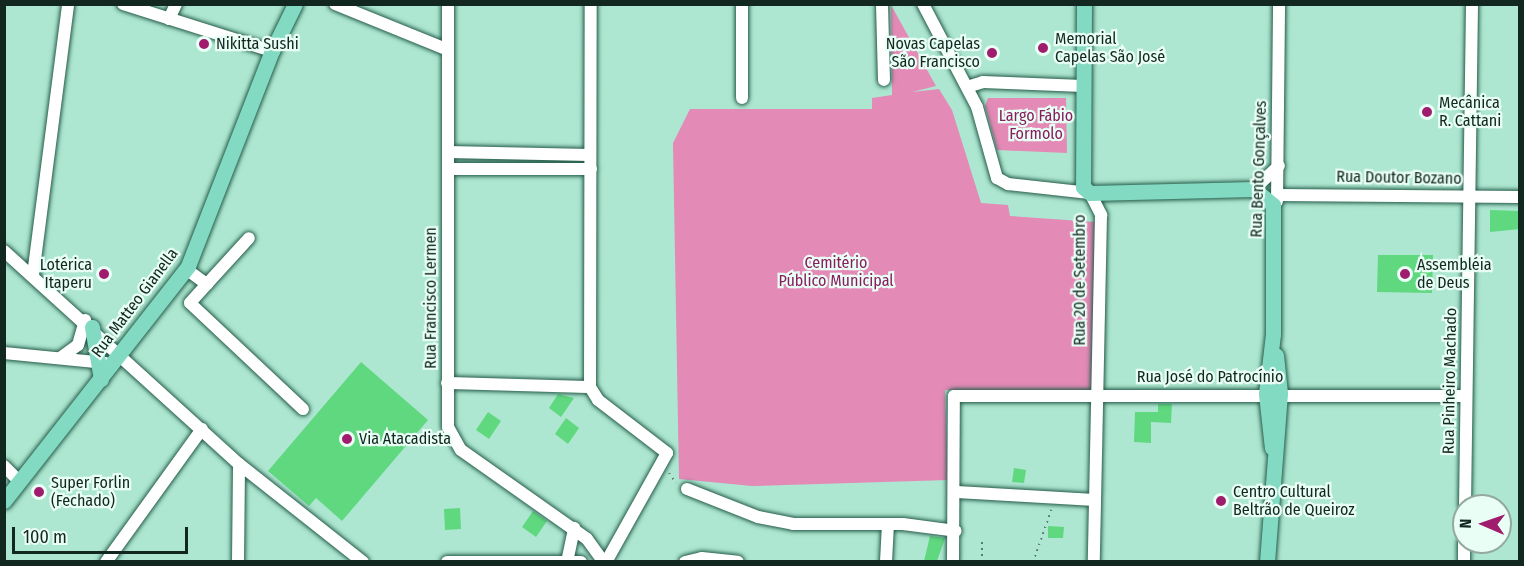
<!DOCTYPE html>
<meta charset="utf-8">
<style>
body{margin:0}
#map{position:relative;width:1524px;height:566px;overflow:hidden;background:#ade7d1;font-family:"Fira Sans Condensed",sans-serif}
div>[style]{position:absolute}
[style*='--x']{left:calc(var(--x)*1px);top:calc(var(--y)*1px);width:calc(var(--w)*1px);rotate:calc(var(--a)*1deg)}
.green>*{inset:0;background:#e38ab6}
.building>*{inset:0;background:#60d87f}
.path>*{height:2px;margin-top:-1px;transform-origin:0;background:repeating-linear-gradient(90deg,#587e70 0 1.5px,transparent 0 6px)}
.roads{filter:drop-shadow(0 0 2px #255c4a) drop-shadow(0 0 2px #255c4a)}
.minor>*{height:12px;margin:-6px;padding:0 6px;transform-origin:6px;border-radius:6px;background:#fff}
.major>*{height:15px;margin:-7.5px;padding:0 7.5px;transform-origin:7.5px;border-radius:7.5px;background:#82dac2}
.dots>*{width:16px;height:16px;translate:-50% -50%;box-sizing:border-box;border:3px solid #e9fff6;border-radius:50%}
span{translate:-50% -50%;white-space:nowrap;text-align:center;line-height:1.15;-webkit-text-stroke:4.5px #e9fff6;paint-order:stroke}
.poi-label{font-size:16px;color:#112720}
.left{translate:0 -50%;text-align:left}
.right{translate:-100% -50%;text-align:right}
.park-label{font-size:16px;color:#8a1d5d}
.street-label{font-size:16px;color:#112720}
.frame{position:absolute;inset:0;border:6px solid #112720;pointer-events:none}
.north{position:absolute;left:1452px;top:494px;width:60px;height:60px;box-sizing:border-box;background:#e9fff6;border:2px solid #93a9a0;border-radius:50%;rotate:272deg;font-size:16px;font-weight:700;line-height:24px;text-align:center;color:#112720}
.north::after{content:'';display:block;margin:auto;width:21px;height:27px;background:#a01c6c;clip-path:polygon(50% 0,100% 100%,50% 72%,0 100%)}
.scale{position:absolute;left:12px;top:527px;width:176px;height:27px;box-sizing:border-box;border:3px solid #112720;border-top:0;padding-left:8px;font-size:18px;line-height:21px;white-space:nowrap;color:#112720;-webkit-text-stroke:4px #e9fff6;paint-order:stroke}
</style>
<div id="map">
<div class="green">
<i style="clip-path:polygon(891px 5px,936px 86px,912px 92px,939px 89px,952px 110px,981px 203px,1008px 205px,1010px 216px,1095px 222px,1092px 391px,945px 390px,948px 480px,752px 486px,679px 479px,673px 143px,690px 109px,872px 109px,872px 98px,892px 95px)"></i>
<i style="clip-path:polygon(988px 98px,1066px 98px,1067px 153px,997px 150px,985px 106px)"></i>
</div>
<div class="building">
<i style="clip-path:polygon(1490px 210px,1520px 211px,1520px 229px,1490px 232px)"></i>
<i style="clip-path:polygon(1378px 255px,1433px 255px,1432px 293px,1377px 292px)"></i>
<i style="clip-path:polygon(361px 362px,428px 420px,342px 521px,316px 498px,309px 506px,268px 471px)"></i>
<i style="clip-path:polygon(558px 394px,574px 398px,561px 417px,549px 408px)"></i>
<i style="clip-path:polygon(1158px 404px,1172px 404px,1171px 423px,1151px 422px,1151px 443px,1134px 442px,1135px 412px,1158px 412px)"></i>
<i style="clip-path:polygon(488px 412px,501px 421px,489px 439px,476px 430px)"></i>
<i style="clip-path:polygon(566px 418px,579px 428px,568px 444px,555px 434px)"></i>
<i style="clip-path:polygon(1014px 468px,1026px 470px,1024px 483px,1012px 482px)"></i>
<i style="clip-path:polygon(460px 508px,461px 529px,445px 530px,444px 509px)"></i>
<i style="clip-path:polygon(533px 511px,547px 521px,536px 537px,522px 527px)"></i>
<i style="clip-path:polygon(1048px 526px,1064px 527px,1063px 538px,1048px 538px)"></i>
<i style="clip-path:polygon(930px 536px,945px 538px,937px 561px,924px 561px)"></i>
</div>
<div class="path">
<i style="--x:669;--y:473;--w:12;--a:55"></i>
<i style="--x:982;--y:562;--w:21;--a:-90"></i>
<i style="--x:1033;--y:562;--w:57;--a:-70.6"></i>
</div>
<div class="roads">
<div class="minor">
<i style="--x:123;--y:4;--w:156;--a:17.5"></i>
<i style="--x:335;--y:4;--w:120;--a:22.1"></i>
<i style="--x:448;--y:4;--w:423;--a:90"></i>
<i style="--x:448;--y:427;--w:26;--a:61"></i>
<i style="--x:461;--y:450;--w:154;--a:35.2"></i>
<i style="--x:587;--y:539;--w:29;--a:54"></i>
<i style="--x:882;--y:4;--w:76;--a:88.5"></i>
<i style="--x:923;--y:4;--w:116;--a:62.3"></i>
<i style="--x:977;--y:107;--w:74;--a:74.3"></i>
<i style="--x:997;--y:178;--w:13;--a:29"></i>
<i style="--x:1008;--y:184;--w:82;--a:6.3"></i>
<i style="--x:1090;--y:193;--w:25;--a:63"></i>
<i style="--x:1101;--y:215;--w:347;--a:91.2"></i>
<i style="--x:169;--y:19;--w:17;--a:-65"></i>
<i style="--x:967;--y:87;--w:17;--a:-17"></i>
<i style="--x:983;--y:82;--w:100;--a:2.3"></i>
<i style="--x:742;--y:98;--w:94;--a:-90"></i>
<i style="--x:448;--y:152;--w:142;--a:1.2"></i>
<i style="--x:448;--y:169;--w:143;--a:0"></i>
<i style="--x:1254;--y:189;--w:34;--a:-43"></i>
<i style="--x:1278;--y:195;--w:242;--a:0.5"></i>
<i style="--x:1277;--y:201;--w:197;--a:-89.4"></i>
<i style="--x:4;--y:251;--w:317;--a:42.2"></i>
<i style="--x:239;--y:464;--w:158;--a:38.3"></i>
<i style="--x:186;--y:269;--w:26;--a:36"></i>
<i style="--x:207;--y:284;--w:25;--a:132"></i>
<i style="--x:190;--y:303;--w:155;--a:43.2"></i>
<i style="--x:33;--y:275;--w:273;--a:-82.6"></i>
<i style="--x:207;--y:284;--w:62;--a:-47.6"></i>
<i style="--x:4;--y:353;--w:102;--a:5.6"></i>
<i style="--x:60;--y:358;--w:22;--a:-36"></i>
<i style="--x:78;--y:345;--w:26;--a:-74"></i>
<i style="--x:447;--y:383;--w:143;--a:1.6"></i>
<i style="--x:590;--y:387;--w:383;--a:-89.9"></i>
<i style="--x:590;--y:387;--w:15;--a:58"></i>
<i style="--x:598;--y:400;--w:87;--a:37.5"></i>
<i style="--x:667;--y:453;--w:125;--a:119.2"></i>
<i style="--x:4;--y:466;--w:23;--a:45"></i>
<i style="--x:687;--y:489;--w:76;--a:21.5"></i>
<i style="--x:758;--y:517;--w:36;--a:11"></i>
<i style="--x:793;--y:524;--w:110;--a:0"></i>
<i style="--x:903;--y:524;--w:53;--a:7.5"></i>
<i style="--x:957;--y:492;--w:138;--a:3.3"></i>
<i style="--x:1465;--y:506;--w:502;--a:-89.2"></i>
<i style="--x:106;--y:562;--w:164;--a:-54.2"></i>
<i style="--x:238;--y:562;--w:98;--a:-89.4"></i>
<i style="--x:447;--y:562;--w:134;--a:0"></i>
<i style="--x:567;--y:562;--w:35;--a:-78"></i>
<i style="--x:685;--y:562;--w:17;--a:-13"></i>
<i style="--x:702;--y:558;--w:36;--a:6"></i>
<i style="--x:886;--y:562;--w:35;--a:-87"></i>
<i style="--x:953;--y:562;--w:166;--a:-89.7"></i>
<i style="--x:954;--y:396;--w:512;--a:0"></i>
<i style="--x:1464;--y:562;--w:20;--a:-90"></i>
</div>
<div class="major">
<i style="--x:1084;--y:4;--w:183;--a:90.3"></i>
<i style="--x:1083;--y:187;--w:9;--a:41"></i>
<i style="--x:1090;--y:193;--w:164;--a:-1.4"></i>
<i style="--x:1254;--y:189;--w:25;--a:40"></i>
<i style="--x:1273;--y:205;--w:129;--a:90"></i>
<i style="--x:1273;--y:334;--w:60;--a:96.7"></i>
<i style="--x:1266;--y:394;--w:54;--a:83.7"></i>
<i style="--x:92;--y:327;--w:53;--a:80.2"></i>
<i style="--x:4;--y:501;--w:298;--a:-51.9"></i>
<i style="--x:188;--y:266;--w:231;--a:-68.7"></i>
<i style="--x:272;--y:51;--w:52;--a:-63.9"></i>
<i style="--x:1267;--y:562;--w:169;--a:-85.6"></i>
<i style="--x:1280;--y:393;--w:38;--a:-96"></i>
</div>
</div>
<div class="dots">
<i style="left:204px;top:44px;background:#a01c6c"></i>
<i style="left:1043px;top:48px;background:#a01c6c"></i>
<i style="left:992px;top:53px;background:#a01c6c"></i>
<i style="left:1427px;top:112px;background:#a01c6c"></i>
<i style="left:104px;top:274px;background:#a01c6c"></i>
<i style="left:1405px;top:274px;background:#a01c6c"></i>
<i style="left:347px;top:439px;background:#a01c6c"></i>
<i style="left:39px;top:492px;background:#a01c6c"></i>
<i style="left:1221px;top:501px;background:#a01c6c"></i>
</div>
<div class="poi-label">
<span class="left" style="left:1055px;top:48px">Memorial<br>Capelas São José</span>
<span class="left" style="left:216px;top:44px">Nikitta Sushi</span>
<span class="right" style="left:980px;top:53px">Novas Capelas<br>São Francisco</span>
<span class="left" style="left:1439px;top:112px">Mecânica<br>R. Cattani</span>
<span class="right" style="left:92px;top:274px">Lotérica<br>Itaperu</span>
<span class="left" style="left:1417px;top:274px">Assembléia<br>de Deus</span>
<span class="left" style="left:359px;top:439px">Via Atacadista</span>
<span class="left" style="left:51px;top:492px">Super Forlin<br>(Fechado)</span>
<span class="left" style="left:1233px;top:501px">Centro Cultural<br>Beltrão de Queiroz</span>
</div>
<div class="park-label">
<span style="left:1036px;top:125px">Largo Fábio<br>Formolo</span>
<span style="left:836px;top:272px">Cemitério<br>Público Municipal</span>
</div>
<div class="street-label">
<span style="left:1259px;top:169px;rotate:-88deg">Rua Bento Gonçalves</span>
<span style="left:1399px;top:178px;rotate:1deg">Rua Doutor Bozano</span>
<span style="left:1080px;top:280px;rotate:-90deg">Rua 20 de Setembro</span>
<span style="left:431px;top:298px;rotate:-90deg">Rua Francisco Lermen</span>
<span style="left:135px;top:303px;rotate:-53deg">Rua Matteo Gianella</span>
<span style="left:1210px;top:377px">Rua José do Patrocínio</span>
<span style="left:1450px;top:381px;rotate:-89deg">Rua Pinheiro Machado</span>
</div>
<div class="frame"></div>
<div class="north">N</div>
<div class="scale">100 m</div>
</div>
